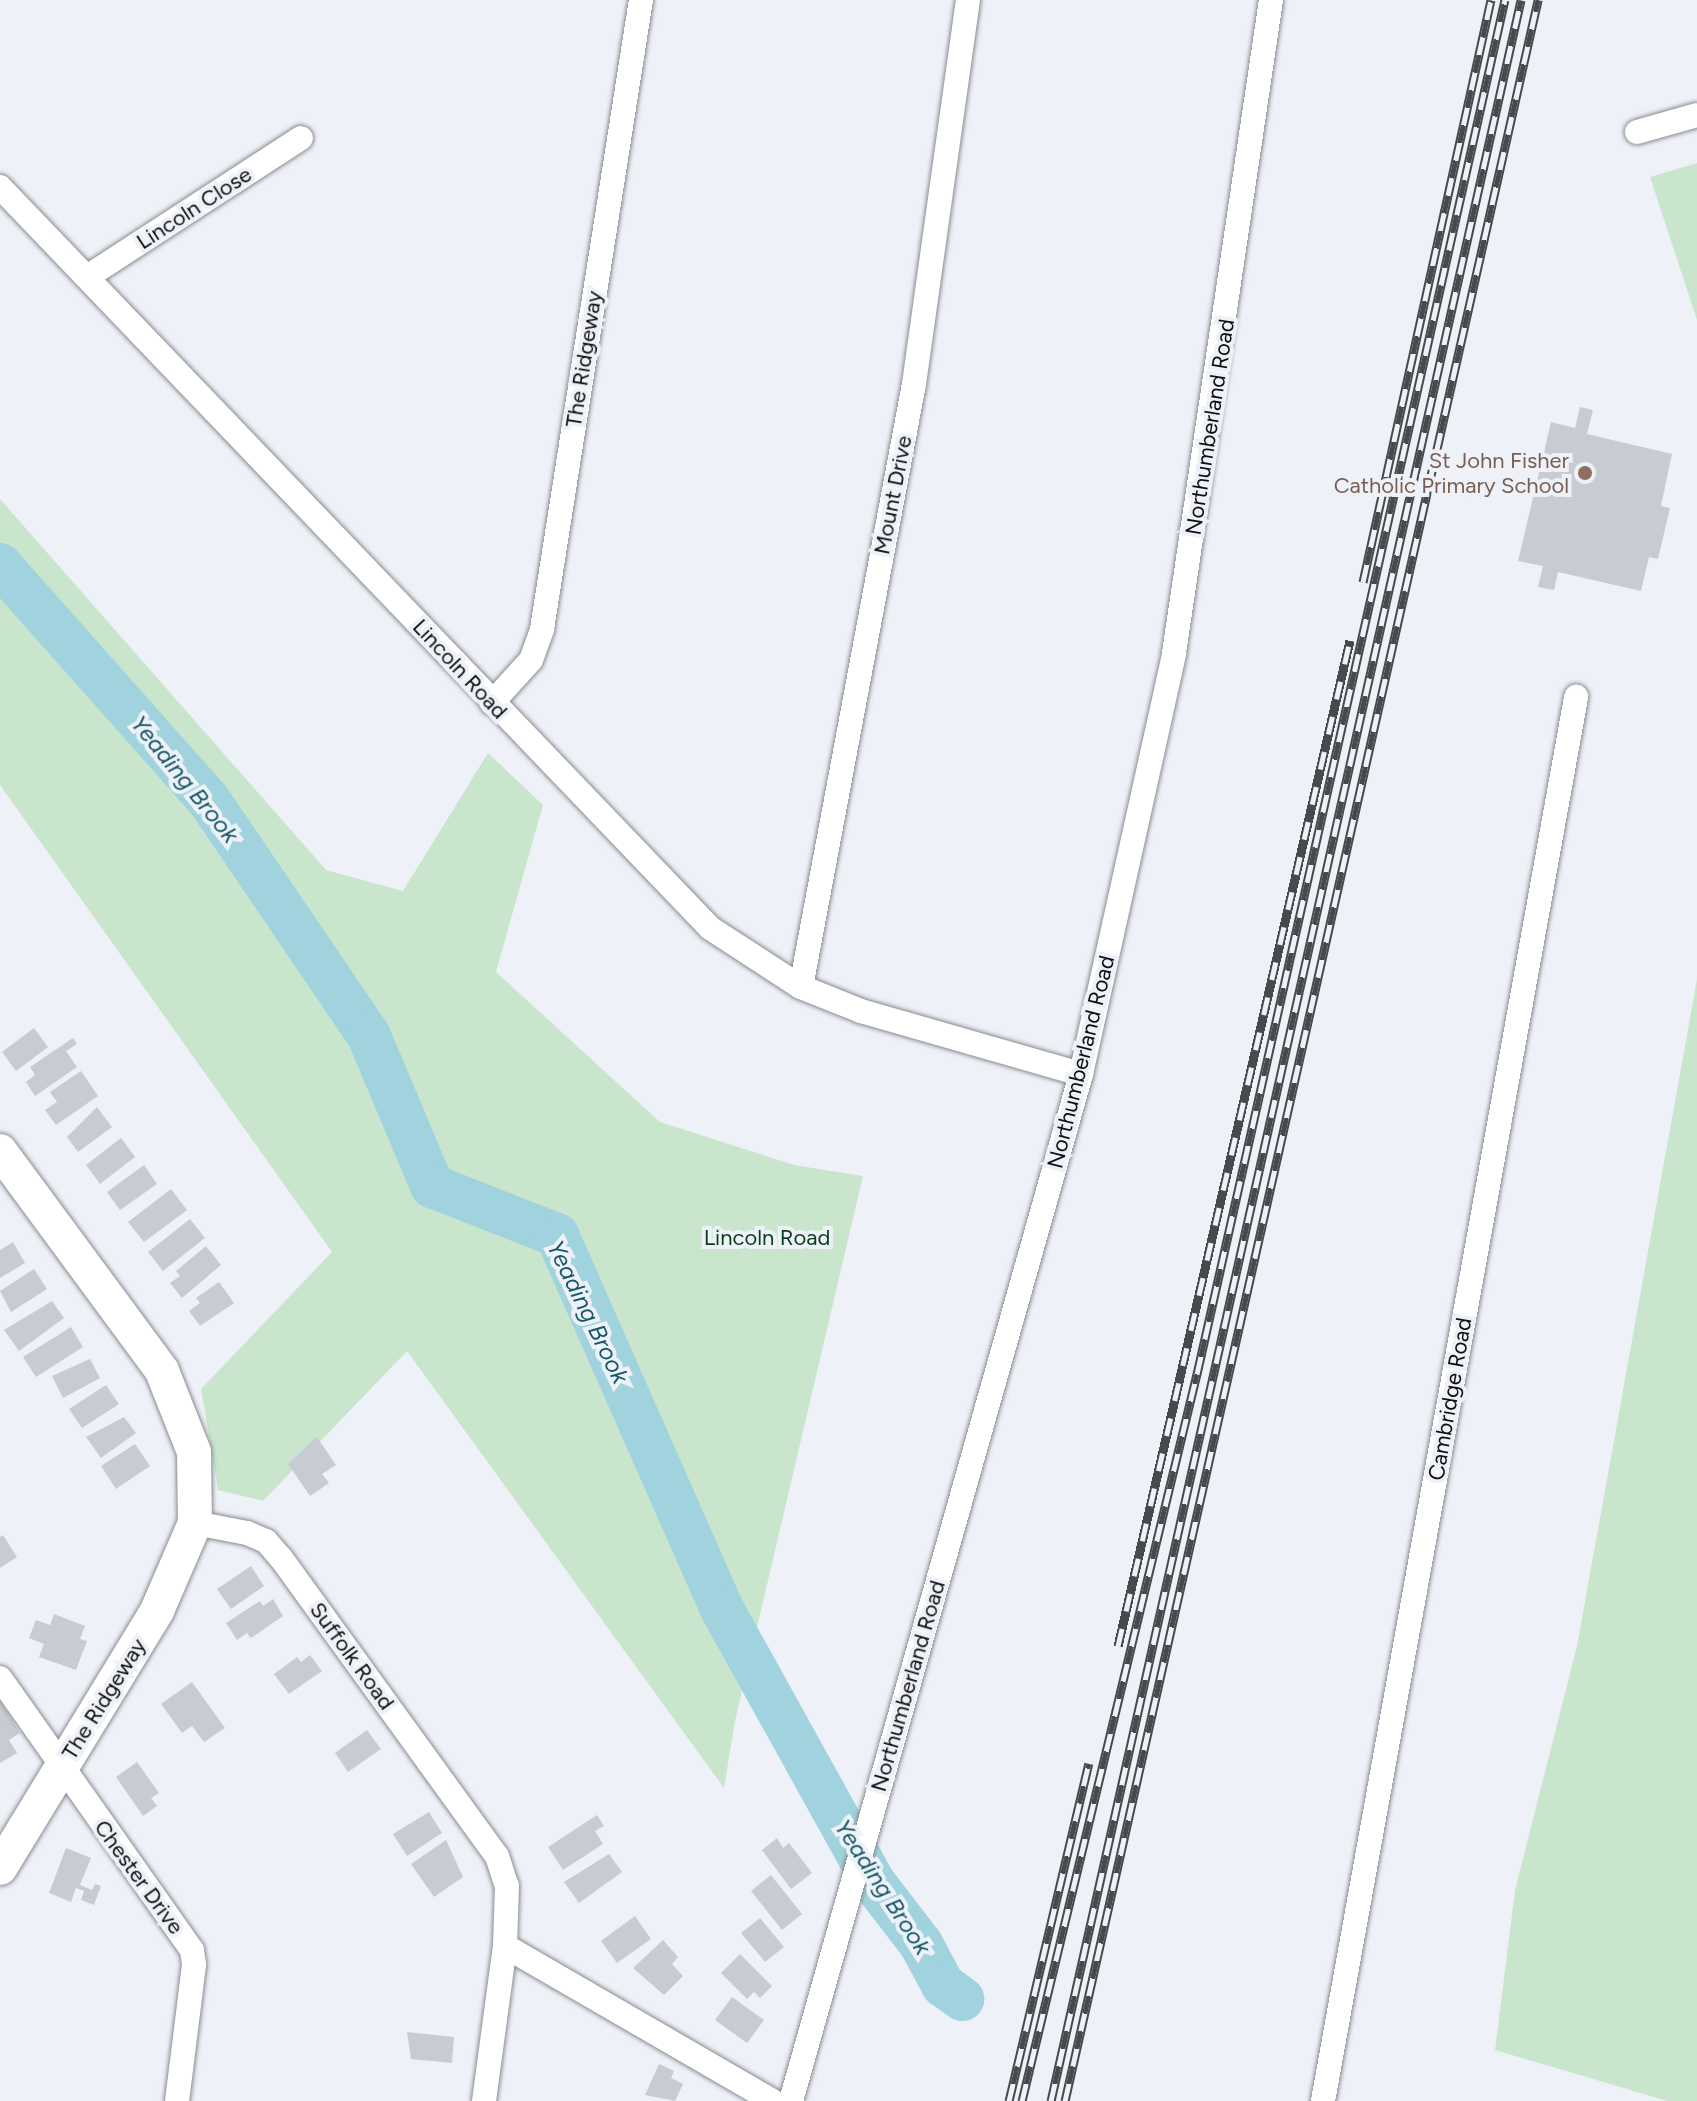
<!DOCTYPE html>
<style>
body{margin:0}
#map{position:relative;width:1697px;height:2101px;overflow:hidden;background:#eff1f8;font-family:Figtree,sans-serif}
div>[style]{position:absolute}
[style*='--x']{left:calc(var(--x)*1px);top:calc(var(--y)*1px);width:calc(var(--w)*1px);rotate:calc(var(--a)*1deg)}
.green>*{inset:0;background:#c9e6cd}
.river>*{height:44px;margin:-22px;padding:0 22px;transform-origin:22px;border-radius:22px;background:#a1d3de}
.building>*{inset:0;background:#c8cbd1}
.roads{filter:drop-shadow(0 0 2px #898c92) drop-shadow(0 0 2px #898c92)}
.street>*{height:24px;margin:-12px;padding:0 12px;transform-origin:12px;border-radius:12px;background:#fff}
.secondary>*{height:34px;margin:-17px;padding:0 17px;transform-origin:17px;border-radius:17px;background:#fff}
.rail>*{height:9px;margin-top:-4.5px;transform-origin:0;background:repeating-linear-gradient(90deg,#eff1f8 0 18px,#48494c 0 36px);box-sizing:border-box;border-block:2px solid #48494c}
.dots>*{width:22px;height:22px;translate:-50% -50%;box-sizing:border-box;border:4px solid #eff1f8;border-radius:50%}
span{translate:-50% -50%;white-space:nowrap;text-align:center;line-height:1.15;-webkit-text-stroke:8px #eff1f8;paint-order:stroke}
.street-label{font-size:22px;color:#0f0f11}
.education-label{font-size:22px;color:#785e54}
.right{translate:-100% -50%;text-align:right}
.park-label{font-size:22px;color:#053f1a}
.water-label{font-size:24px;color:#135965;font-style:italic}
</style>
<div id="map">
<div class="green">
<i style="clip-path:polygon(1697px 163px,1697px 320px,1650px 177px)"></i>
<i style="clip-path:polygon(0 499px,326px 870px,403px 891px,488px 753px,543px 805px,496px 972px,660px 1122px,794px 1165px,863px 1176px,735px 1721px,724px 1788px,407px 1351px,263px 1501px,218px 1490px,201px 1389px,332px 1252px,0 785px)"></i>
<i style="clip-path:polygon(1697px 979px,1697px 2101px,1667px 2101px,1495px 2050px,1515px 1890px,1577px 1646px)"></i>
</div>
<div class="river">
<i style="--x:0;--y:565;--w:313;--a:48.4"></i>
<i style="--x:208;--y:799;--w:287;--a:55.8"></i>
<i style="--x:369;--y:1036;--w:163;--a:67.2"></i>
<i style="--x:432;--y:1186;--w:134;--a:21.4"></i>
<i style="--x:557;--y:1235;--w:409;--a:66.2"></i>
<i style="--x:722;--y:1609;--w:313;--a:61"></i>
<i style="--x:874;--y:1883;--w:77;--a:52.4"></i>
<i style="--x:921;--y:1944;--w:47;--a:61.8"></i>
<i style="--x:943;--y:1985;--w:24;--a:36"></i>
</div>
<div class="building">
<i style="clip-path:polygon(1580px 407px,1593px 410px,1587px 434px,1672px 454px,1661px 506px,1670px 508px,1658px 559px,1649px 557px,1641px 591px,1558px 572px,1554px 590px,1538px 587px,1543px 566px,1518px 561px,1551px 422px,1575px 428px)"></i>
<i style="clip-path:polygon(34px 1028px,48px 1047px,16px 1071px,2px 1052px)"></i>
<i style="clip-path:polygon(73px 1038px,77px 1044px,66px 1051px,77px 1067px,35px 1096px,26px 1082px,35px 1075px,30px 1067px)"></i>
<i style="clip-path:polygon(81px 1071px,98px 1096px,56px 1125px,45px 1110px,57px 1102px,50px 1092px)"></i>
<i style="clip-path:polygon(97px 1107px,112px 1127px,78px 1152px,67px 1137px)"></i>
<i style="clip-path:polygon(121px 1138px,135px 1157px,100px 1184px,86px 1165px)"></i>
<i style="clip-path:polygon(144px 1165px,157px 1184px,120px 1210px,107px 1192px)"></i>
<i style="clip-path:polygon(171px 1189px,187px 1210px,144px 1242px,128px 1222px)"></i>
<i style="clip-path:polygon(190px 1219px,205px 1238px,163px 1271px,148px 1252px)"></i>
<i style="clip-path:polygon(13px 1242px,25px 1263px,0 1278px,0 1250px)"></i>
<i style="clip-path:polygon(206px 1246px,221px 1265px,182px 1298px,170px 1283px,180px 1276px,176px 1271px)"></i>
<i style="clip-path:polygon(34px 1269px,47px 1289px,11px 1312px,0 1291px)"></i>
<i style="clip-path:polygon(219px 1282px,234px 1303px,200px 1326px,189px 1311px,200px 1303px,196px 1298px)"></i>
<i style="clip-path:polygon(52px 1301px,64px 1318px,19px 1351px,4px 1330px)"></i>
<i style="clip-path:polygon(71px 1327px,83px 1347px,36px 1377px,23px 1357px)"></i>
<i style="clip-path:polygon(90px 1359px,100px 1378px,63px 1398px,52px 1376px)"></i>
<i style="clip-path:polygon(106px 1385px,119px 1404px,82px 1428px,69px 1409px)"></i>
<i style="clip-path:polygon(124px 1417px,136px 1433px,101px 1458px,86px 1437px)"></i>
<i style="clip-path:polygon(317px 1437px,336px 1465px,322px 1474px,329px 1483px,310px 1496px,288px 1464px)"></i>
<i style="clip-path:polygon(135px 1444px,150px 1466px,116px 1489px,101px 1466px)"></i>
<i style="clip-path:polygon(3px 1535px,17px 1557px,0 1568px,0 1537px)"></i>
<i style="clip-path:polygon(251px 1566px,264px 1586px,231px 1609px,217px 1589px)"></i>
<i style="clip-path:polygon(273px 1599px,283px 1616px,251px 1638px,247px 1633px,237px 1640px,226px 1623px,260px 1601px,263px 1606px)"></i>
<i style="clip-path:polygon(54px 1614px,85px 1626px,80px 1639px,87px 1641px,76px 1670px,39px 1657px,44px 1644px,29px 1638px,36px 1620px,50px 1625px)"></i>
<i style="clip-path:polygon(310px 1655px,322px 1671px,289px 1694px,274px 1674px,297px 1657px,301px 1662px)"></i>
<i style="clip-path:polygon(192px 1682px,225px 1728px,204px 1742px,192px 1726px,182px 1733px,161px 1704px)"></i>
<i style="clip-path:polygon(0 1701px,20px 1733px,9px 1740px,17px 1753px,0 1763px)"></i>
<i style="clip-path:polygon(367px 1730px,381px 1749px,348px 1772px,335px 1753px)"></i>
<i style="clip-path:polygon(137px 1762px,159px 1793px,151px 1798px,157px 1806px,143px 1816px,116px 1777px)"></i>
<i style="clip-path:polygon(429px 1812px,442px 1833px,407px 1856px,393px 1834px)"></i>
<i style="clip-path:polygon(597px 1815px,604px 1826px,595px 1831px,603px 1844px,563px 1870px,548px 1847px)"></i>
<i style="clip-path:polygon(777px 1838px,783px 1848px,789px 1843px,812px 1873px,791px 1889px,762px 1850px)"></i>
<i style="clip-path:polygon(446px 1840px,463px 1877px,434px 1897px,411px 1864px)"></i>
<i style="clip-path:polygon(66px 1848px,91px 1858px,80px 1885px,92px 1890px,95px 1884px,101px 1886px,94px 1905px,81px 1900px,84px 1891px,76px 1888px,71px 1902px,49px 1893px)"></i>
<i style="clip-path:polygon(609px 1854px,622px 1872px,579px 1903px,564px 1882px)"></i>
<i style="clip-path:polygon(771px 1875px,802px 1914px,782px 1930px,751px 1891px)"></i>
<i style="clip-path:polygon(635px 1916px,651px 1939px,617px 1963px,601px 1941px)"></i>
<i style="clip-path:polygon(760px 1918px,784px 1947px,765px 1962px,741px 1933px)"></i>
<i style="clip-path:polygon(663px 1940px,678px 1957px,672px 1964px,683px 1976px,664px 1995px,633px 1968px)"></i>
<i style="clip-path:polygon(740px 1954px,772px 1986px,760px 1998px,754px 1992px,747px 1999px,721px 1973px)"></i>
<i style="clip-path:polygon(732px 1997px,764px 2020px,747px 2043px,715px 2020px)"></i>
<i style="clip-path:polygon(407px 2032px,454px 2037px,452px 2063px,411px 2059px)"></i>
<i style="clip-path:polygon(659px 2064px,674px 2071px,671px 2078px,683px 2084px,675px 2101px,645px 2095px)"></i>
</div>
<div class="roads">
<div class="street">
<i style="--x:1637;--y:132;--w:62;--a:-15.8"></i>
<i style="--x:0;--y:187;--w:1026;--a:46.22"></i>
<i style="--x:710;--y:928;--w:108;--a:33"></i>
<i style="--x:801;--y:987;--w:65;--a:21.8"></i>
<i style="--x:861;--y:1011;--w:229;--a:16"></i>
<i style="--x:87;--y:277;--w:255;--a:-33"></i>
<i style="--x:492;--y:703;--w:58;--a:-47.8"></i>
<i style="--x:531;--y:660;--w:33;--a:-70"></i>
<i style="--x:542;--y:629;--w:637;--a:-81.06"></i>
<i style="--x:801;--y:987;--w:613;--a:-79.39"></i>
<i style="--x:914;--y:384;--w:388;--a:-82"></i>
<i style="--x:195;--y:1523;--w:53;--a:10.9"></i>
<i style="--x:247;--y:1533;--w:21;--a:23"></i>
<i style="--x:266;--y:1541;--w:23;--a:49"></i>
<i style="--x:281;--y:1558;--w:368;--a:54.1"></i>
<i style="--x:497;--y:1856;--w:32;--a:72"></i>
<i style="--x:507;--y:1886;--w:60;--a:91.9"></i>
<i style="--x:505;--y:1946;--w:309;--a:30.1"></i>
<i style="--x:0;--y:1678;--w:333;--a:54.8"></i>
<i style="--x:192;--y:1950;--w:15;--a:82"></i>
<i style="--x:194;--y:1965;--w:137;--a:97.1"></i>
<i style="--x:484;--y:2101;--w:156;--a:-82.3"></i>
<i style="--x:791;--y:2101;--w:1067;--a:-74.23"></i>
<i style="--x:1081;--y:1074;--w:431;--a:-77.5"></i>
<i style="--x:1174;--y:653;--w:660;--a:-81.55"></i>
<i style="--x:1323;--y:2101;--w:1427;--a:-79.78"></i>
</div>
<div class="secondary">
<i style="--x:0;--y:1151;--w:273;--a:53.6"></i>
<i style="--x:162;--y:1371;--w:87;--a:68.4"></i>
<i style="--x:194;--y:1452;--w:71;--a:89.2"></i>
<i style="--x:195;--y:1523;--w:96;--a:113.4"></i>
<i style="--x:157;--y:1611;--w:301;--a:121.4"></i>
</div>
</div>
<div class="rail">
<i style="--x:1363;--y:582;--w:596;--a:-77.6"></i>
<i style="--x:1118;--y:1646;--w:1032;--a:-77.01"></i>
<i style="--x:1009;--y:2101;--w:347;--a:-76.7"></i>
<i style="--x:1022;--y:2101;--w:748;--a:-76.47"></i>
<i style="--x:1197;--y:1374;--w:1408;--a:-77.37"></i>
<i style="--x:1051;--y:2101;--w:2153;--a:-77.39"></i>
<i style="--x:1065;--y:2101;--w:2154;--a:-77.31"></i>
</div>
<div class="dots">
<i style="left:1585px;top:473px;background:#8d6e63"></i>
</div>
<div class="street-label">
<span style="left:194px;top:208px;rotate:-33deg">Lincoln Close</span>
<span style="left:584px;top:359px;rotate:-81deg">The Ridgeway</span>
<span style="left:1210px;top:427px;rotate:-81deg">Northumberland Road</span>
<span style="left:893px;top:495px;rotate:-79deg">Mount Drive</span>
<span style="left:460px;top:669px;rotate:47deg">Lincoln Road</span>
<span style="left:1081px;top:1062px;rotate:-76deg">Northumberland Road</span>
<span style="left:1450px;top:1399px;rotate:-80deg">Cambridge Road</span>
<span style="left:352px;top:1656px;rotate:54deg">Suffolk Road</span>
<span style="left:908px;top:1686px;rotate:-74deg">Northumberland Road</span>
<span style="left:104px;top:1699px;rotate:-58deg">The Ridgeway</span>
<span style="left:139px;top:1877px;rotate:54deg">Chester Drive</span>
</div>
<div class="education-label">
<span class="right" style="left:1569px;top:473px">St John Fisher<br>Catholic Primary School</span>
</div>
<div class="park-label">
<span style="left:767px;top:1238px">Lincoln Road</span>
</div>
<div class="water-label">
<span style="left:185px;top:779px;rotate:51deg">Yeading Brook</span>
<span style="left:588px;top:1312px;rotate:64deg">Yeading Brook</span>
<span style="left:883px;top:1887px;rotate:57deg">Yeading Brook</span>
</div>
</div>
